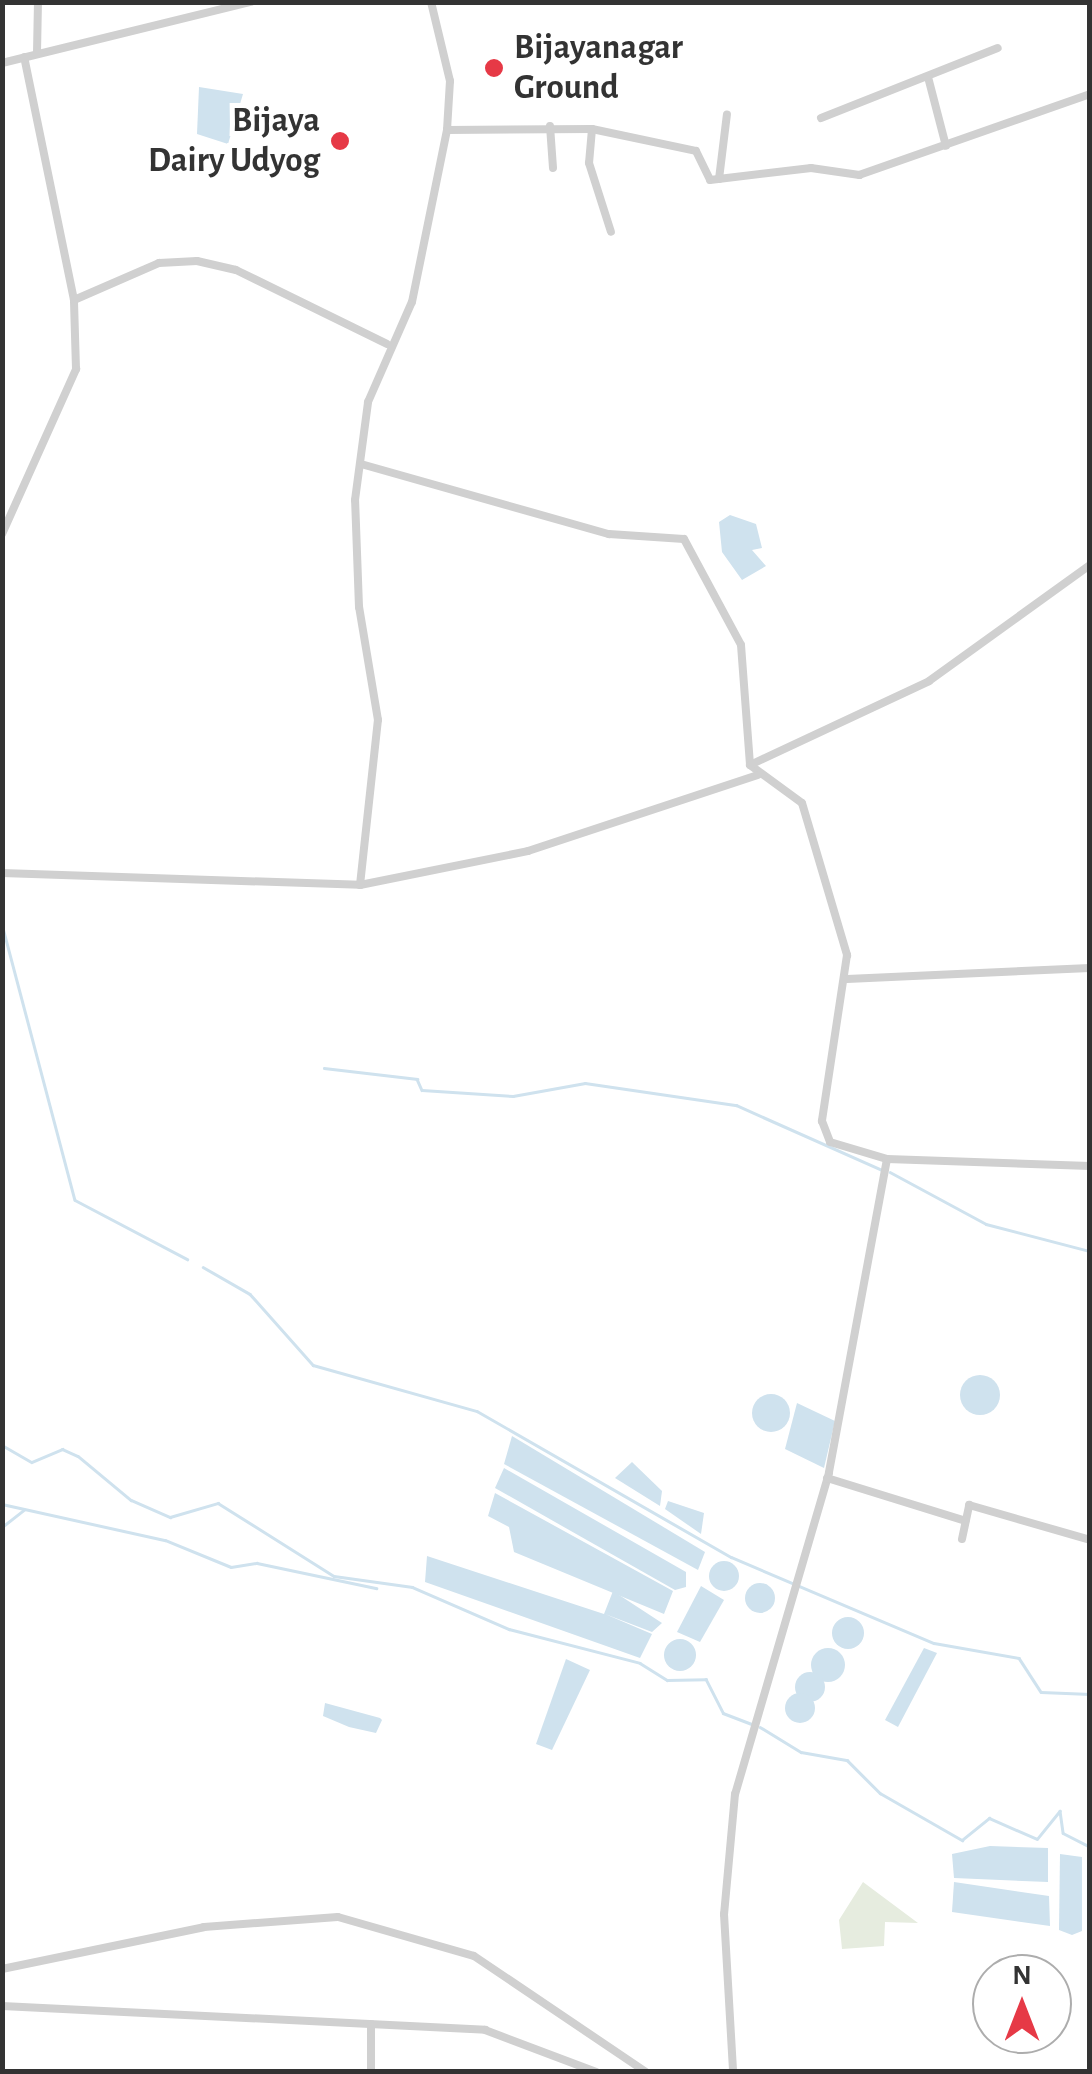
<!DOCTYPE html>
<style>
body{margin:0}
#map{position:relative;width:1092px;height:2074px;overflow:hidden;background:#fff;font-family:"Alegreya Sans",sans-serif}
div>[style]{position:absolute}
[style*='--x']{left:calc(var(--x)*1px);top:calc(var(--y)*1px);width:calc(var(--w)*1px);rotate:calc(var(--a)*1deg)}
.green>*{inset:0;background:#e6ecdf}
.water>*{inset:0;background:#cfe2ee}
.round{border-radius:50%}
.stream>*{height:2.5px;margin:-1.25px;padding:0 1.25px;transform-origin:1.25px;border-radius:1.25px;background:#cfe2ee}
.street>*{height:8px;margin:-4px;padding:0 4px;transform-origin:4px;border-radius:4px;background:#d0d0d0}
.dots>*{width:28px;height:28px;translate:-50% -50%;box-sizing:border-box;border:5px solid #fff;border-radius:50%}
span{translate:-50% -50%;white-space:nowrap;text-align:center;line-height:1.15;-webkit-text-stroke:10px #fff;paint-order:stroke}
.poi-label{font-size:35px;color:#333;font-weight:700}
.left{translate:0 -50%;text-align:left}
.right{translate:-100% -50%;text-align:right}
.frame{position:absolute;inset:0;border:5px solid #333;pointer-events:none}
.north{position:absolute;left:972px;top:1954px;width:100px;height:100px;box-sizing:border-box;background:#fff;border:2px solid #adadad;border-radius:50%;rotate:0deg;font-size:28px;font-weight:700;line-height:40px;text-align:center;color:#333}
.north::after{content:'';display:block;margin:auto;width:35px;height:45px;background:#e63946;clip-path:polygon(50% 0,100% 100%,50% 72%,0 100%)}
</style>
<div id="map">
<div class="green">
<i style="clip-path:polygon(863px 1882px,918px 1923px,885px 1922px,884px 1946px,842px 1949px,839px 1920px)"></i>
</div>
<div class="water">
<i style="clip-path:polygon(199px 87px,243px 94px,228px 144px,197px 134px)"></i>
<i style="clip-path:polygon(730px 515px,756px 524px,762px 548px,752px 550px,766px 566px,742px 580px,722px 552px,719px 522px)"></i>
<i class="round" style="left:960px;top:1375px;width:40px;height:40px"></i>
<i class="round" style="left:752px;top:1394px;width:38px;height:38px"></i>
<i style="clip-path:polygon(797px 1403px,835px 1421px,824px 1468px,785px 1449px)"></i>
<i style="clip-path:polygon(512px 1436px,705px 1552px,698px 1570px,504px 1464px)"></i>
<i style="clip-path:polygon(632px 1462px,662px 1491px,660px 1506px,615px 1478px)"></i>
<i style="clip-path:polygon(504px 1468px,686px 1572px,686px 1587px,675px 1590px,495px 1488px)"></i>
<i style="clip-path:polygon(495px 1493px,673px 1591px,664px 1614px,514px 1552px,509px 1527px,488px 1516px)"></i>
<i style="clip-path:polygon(668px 1501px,704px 1513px,701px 1534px,665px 1509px)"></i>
<i style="clip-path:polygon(427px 1556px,604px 1614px,613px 1591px,662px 1623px,652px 1632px,605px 1614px,652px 1634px,640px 1658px,425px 1582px)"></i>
<i class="round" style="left:709px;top:1561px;width:30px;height:30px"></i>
<i class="round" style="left:745px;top:1583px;width:30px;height:30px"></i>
<i style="clip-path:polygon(701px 1586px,724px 1600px,700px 1642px,677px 1632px)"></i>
<i class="round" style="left:832px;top:1617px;width:32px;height:32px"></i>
<i class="round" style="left:664px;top:1639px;width:32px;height:32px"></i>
<i class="round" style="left:811px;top:1648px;width:34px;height:34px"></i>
<i style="clip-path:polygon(924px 1648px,937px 1653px,898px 1727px,885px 1720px)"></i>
<i style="clip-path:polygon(566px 1659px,590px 1670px,552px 1750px,536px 1744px)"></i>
<i class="round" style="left:795px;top:1672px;width:30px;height:30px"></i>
<i class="round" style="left:785px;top:1693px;width:30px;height:30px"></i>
<i style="clip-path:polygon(325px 1703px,380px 1718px,382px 1720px,376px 1733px,349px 1727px,323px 1716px)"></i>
<i style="clip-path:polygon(990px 1846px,1048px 1848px,1048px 1882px,954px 1878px,952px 1854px)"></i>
<i style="clip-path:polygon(1060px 1854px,1082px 1857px,1082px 1931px,1072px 1935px,1059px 1930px)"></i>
<i style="clip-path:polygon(954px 1882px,1049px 1896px,1050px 1926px,952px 1912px)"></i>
</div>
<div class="stream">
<i style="--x:2;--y:924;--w:285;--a:75.2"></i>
<i style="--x:75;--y:1200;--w:127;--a:27.8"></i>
<i style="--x:324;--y:1068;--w:94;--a:6.7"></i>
<i style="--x:417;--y:1079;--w:12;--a:66"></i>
<i style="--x:422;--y:1090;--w:91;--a:3.8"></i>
<i style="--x:513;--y:1096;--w:73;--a:-10.2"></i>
<i style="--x:585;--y:1083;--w:153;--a:8.3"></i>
<i style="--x:736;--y:1105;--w:158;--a:24"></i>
<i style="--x:890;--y:1172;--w:109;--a:28.4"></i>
<i style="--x:986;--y:1224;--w:107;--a:14.6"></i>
<i style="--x:203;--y:1267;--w:54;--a:29.9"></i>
<i style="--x:250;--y:1294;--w:95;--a:48.4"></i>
<i style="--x:313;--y:1365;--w:170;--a:15.7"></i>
<i style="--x:477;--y:1411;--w:293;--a:29.9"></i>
<i style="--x:731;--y:1557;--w:220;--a:23"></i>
<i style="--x:934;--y:1643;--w:86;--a:10"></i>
<i style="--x:1019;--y:1658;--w:40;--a:57.1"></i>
<i style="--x:1041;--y:1692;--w:49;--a:2.3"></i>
<i style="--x:2;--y:1445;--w:34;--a:30"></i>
<i style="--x:32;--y:1462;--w:33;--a:-23"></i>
<i style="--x:62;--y:1449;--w:17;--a:24"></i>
<i style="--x:78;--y:1456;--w:69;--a:39.7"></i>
<i style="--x:131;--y:1500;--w:43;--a:23.6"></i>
<i style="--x:170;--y:1517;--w:50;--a:-16.3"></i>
<i style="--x:218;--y:1503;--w:137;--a:32.2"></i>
<i style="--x:334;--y:1576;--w:79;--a:8"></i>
<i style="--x:412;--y:1587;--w:106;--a:23.4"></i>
<i style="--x:509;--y:1629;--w:135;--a:14.5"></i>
<i style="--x:640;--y:1663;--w:32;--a:32"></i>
<i style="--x:667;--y:1680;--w:39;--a:-1"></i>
<i style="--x:706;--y:1679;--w:38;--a:63"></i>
<i style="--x:723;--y:1713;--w:31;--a:21"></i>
<i style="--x:2;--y:1504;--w:167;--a:12.5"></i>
<i style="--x:165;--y:1540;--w:71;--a:22.2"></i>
<i style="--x:231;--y:1567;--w:26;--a:-9"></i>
<i style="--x:257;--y:1563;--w:122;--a:11.9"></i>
<i style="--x:2;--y:1527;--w:28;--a:-38"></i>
<i style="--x:760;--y:1727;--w:48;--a:31.4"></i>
<i style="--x:801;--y:1752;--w:47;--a:9.9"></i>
<i style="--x:847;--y:1760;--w:47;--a:45"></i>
<i style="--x:880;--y:1793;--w:95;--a:29.8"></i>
<i style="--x:962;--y:1840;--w:35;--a:-39"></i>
<i style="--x:989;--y:1818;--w:52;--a:23.6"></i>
<i style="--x:1037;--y:1839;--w:36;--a:-51"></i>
<i style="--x:1060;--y:1811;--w:22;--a:82"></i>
<i style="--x:1063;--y:1833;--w:30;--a:27"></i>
</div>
<div class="street">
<i style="--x:37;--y:53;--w:51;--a:-88.9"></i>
<i style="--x:2;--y:63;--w:256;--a:-13.8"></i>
<i style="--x:928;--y:77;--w:71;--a:75.4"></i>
<i style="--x:821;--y:118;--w:190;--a:-21.6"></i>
<i style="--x:550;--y:126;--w:42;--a:85.9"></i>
<i style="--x:592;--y:129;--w:34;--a:95"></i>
<i style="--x:589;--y:163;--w:72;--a:72.3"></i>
<i style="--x:447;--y:130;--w:145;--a:-0.4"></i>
<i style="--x:592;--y:129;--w:106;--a:11.9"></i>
<i style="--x:696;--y:151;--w:32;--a:64"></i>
<i style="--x:710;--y:180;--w:102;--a:-6.8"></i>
<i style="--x:811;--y:168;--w:49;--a:8.3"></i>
<i style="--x:859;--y:175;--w:245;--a:-19.3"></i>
<i style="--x:719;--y:179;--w:65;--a:-83"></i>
<i style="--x:74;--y:300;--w:93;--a:-23.5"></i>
<i style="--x:159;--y:263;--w:38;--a:-3"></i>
<i style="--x:197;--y:261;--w:40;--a:13"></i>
<i style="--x:236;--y:270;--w:168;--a:26.1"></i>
<i style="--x:361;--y:464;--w:258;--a:15.8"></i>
<i style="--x:609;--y:534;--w:75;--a:3.8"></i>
<i style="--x:684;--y:539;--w:120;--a:61.7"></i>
<i style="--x:741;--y:645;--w:120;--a:85.7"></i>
<i style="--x:750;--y:765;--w:64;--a:36.2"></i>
<i style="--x:802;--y:803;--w:159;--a:73.5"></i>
<i style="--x:847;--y:955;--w:168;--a:98.6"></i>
<i style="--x:822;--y:1121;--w:22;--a:69"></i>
<i style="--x:830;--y:1142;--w:59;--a:16.6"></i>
<i style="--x:887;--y:1159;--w:319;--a:100.5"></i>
<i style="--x:829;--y:1473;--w:334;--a:106.3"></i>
<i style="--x:735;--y:1794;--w:121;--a:95.2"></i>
<i style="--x:724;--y:1914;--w:158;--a:86.7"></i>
<i style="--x:2;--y:534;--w:181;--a:-65.8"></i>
<i style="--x:76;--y:369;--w:69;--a:-91.7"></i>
<i style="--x:74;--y:300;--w:248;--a:-101.6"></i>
<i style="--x:750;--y:765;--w:198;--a:-25.1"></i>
<i style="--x:929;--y:681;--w:198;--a:-35.8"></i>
<i style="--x:2;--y:873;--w:358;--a:1.9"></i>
<i style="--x:360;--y:885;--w:171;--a:-11.4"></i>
<i style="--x:528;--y:851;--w:242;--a:-18.3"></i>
<i style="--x:360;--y:885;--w:166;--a:-83.8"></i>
<i style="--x:378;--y:720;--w:115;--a:-99.5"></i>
<i style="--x:359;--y:607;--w:107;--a:-92.1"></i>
<i style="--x:355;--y:500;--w:99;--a:-82.4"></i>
<i style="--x:368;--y:402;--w:109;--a:-66.3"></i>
<i style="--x:412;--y:302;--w:176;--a:-78.5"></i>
<i style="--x:447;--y:130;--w:49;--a:-86.5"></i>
<i style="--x:450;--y:81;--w:81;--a:-103.5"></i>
<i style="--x:847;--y:979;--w:243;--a:-2.6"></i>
<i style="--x:887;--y:1159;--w:203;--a:2"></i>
<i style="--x:827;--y:1478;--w:145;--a:17.2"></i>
<i style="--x:962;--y:1539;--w:35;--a:-78"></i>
<i style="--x:969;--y:1505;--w:126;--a:16.1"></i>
<i style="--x:2;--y:1969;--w:206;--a:-11.7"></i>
<i style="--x:204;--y:1927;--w:134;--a:-4.3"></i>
<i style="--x:338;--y:1917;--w:141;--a:16"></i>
<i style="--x:474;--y:1956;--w:207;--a:34"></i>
<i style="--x:2;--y:2006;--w:484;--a:2.8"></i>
<i style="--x:485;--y:2030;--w:119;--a:20.7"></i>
<i style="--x:371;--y:2024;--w:48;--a:90"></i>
</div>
<div class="dots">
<i style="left:494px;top:68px;background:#e63946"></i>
<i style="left:340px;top:141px;background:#e63946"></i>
</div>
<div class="poi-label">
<span class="left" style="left:514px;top:68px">Bijayanagar<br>Ground</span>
<span class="right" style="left:320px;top:141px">Bijaya<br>Dairy Udyog</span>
</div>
<div class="frame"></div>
<div class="north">N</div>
</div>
